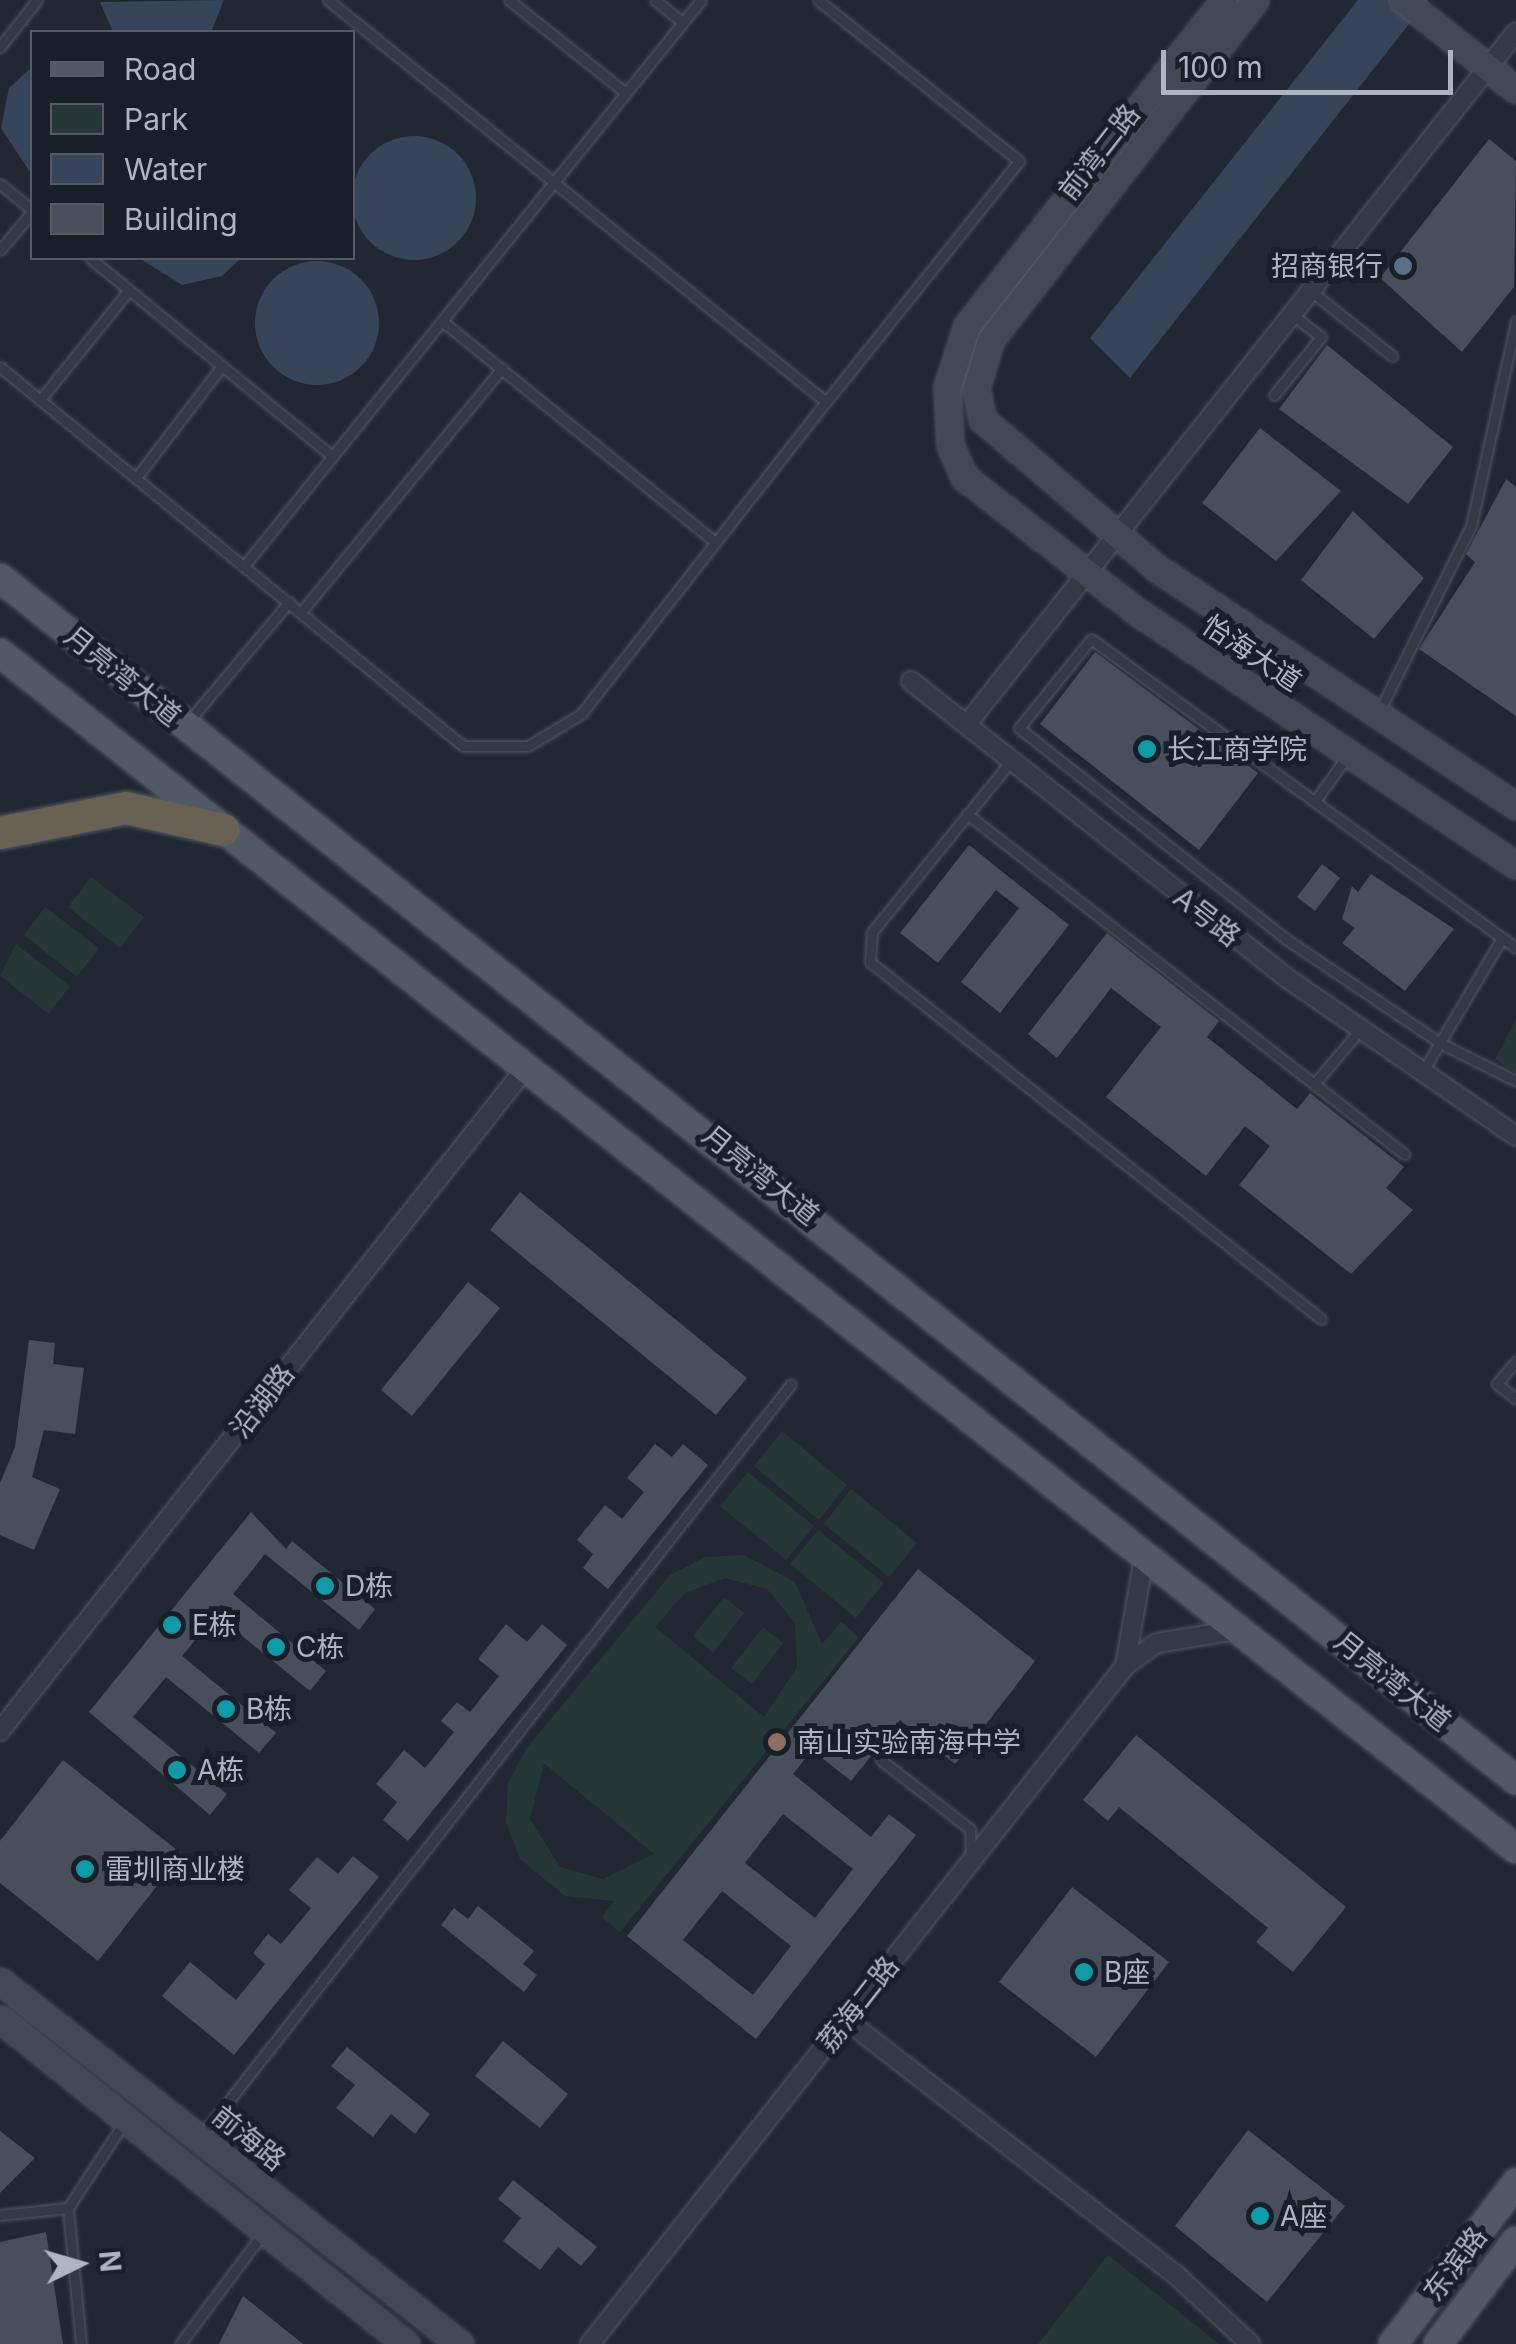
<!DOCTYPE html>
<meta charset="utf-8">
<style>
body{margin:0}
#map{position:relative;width:1516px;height:2344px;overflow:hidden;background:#212833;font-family:Inter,"Noto Sans SC",sans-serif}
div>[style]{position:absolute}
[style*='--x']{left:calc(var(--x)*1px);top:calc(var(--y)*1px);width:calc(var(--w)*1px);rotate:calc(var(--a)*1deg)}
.green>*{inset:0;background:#263738}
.water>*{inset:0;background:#37455b}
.round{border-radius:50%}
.building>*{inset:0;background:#474f5d}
.roads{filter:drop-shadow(0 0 2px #515762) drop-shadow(0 0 2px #515762)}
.lane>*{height:9px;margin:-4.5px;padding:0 4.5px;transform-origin:4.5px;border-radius:4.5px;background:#343a44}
.street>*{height:18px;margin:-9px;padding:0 9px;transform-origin:9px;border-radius:9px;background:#343a44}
.secondary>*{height:25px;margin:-12.5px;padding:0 12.5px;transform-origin:12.5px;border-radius:12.5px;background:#424956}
.primary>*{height:28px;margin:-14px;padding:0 14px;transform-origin:14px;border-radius:14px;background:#515964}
.highway>*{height:32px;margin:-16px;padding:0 16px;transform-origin:16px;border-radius:16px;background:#696151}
.dots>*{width:28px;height:28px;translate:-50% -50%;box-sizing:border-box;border:5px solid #191f28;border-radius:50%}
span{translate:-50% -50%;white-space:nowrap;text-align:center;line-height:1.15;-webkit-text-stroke:10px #191f28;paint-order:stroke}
.street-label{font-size:28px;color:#aeb4c1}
.poi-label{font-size:28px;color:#aeb4c1}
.right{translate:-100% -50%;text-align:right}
.left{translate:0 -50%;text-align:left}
.legend{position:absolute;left:30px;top:30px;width:325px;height:230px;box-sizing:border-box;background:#191f28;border:2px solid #555b65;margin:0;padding:12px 18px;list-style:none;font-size:30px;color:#aeb4c1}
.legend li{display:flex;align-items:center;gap:20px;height:50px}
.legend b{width:50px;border:2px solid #555b65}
.north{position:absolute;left:30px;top:2214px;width:100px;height:100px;-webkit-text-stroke:8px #191f28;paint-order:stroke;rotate:85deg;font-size:28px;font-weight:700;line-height:40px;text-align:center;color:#aeb4c1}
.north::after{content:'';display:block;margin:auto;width:35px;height:45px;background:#aeb4c1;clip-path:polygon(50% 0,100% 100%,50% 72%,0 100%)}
.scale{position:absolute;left:1161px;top:50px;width:292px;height:45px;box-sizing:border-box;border:5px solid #aeb4c1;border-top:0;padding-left:12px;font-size:30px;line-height:35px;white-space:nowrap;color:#aeb4c1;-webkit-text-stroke:8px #191f28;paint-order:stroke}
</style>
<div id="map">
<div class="green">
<i style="clip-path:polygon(91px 877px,144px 917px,120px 948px,68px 907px)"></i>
<i style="clip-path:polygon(45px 907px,99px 948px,77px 977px,24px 935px)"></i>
<i style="clip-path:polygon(16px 944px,70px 986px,49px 1014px,0 976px)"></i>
<i style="clip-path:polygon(1516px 1020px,1516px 1073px,1495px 1059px)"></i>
<i style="clip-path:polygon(782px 1431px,847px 1485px,819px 1520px,754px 1466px)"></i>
<i style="clip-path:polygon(748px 1472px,814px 1526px,786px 1560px,720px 1506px)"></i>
<i style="clip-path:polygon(851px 1489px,917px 1543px,889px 1577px,824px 1524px)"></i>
<i style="clip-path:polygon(818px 1530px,884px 1583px,856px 1618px,790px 1564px)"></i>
<i style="clip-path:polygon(evenodd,744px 1555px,795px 1582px,822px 1644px,841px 1622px,859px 1637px,620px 1932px,602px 1917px,614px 1901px,565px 1896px,520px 1859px,506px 1822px,508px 1783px,526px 1749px,670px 1575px,705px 1557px,744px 1555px,725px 1578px,767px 1589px,795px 1623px,797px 1667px,764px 1717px,655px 1627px,685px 1593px,725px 1578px,744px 1555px,544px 1764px,545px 1764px,654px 1854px,603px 1879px,560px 1867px,530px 1819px,544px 1764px)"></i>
<i style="clip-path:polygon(724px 1597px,744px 1613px,713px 1653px,693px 1636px)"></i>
<i style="clip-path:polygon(763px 1627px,783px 1643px,752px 1684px,731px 1668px)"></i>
<i style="clip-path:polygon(1108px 2255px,1219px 2344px,1038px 2344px)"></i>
</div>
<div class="water">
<i style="clip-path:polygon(224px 0,211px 32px,113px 32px,100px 2px)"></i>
<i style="clip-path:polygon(1358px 0,1428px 0,1130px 378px,1090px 338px)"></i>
<i style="clip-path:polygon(32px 67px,32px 175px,1px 128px,9px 88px)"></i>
<i class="round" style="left:352px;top:136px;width:124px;height:124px"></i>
<i style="clip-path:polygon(139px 258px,241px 258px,222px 276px,182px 285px)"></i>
<i class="round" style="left:255px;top:261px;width:124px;height:124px"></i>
</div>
<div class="building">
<i style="clip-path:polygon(1489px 139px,1516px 161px,1514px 287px,1462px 352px,1380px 278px)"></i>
<i style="clip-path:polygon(1327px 345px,1453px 447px,1408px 504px,1279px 409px)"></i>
<i style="clip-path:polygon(1260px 428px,1341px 491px,1276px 561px,1202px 503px)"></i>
<i style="clip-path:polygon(1506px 479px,1516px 487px,1516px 716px,1419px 649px,1475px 562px,1466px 554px)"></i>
<i style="clip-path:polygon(1353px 511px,1424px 578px,1374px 639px,1301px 580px)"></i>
<i style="clip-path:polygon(1095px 652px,1258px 773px,1199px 850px,1040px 724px)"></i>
<i style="clip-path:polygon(969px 845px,1069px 925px,1000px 1013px,961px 982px,1019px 908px,996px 890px,938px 963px,900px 933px)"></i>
<i style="clip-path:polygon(1322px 864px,1340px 878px,1315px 911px,1297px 897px)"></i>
<i style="clip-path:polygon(1371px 874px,1454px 929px,1405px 991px,1342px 943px,1355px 928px,1342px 919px,1352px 886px,1358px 892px)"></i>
<i style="clip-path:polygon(1107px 933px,1219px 1021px,1207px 1037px,1297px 1109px,1310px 1093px,1404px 1167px,1386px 1188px,1413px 1210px,1351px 1274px,1239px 1185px,1270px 1146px,1245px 1126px,1206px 1176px,1106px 1097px,1161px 1027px,1111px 988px,1057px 1058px,1028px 1034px)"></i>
<i style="clip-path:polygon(520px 1192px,747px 1378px,716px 1415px,490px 1230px)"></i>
<i style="clip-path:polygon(468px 1282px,500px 1308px,412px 1416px,381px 1390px)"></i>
<i style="clip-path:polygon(29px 1340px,55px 1343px,53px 1364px,84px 1368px,75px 1434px,44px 1430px,32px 1477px,60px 1489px,34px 1550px,0 1535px,0 1483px,15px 1447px)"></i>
<i style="clip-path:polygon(655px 1444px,672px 1457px,683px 1444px,708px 1465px,608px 1589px,583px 1568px,593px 1554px,577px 1540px,605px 1505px,622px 1519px,644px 1492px,627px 1478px)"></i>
<i style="clip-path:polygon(251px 1512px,286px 1549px,292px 1541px,375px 1609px,359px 1630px,265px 1554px,233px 1594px,326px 1671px,310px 1691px,216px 1615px,182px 1656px,276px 1733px,259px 1753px,166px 1677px,133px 1717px,227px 1794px,210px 1815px,89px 1712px)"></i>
<i style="clip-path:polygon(evenodd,918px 1569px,1035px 1661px,955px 1764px,900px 1720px,851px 1781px,812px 1750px,793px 1774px,871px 1837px,889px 1814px,916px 1835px,756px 2039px,627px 1936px,918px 1569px,783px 1814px,853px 1869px,815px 1918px,745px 1863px,783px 1814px,918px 1569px,722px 1891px,791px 1946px,753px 1995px,683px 1940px,722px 1891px)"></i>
<i style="clip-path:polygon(506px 1624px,527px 1642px,542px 1624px,567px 1645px,408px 1841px,383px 1820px,397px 1802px,376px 1784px,404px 1750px,425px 1768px,454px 1732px,441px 1721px,457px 1702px,470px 1712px,499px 1676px,478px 1659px)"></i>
<i style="clip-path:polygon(1136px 1735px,1346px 1907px,1293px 1972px,1256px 1942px,1268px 1928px,1119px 1807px,1108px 1821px,1083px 1800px)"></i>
<i style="clip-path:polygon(63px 1760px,182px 1854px,98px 1961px,0 1883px,0 1841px)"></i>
<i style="clip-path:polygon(353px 1856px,379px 1877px,234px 2055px,162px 1996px,190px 1962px,236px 2000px,265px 1964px,253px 1953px,268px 1934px,281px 1944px,311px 1908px,289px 1890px,317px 1857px,338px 1874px)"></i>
<i style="clip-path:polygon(1072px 1887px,1169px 1962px,1096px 2057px,999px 1982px)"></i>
<i style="clip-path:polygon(478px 1906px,534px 1951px,523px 1964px,537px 1975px,524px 1992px,441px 1925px,454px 1908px,468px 1919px)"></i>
<i style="clip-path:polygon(503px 2041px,568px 2094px,540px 2128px,475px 2076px)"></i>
<i style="clip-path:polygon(347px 2047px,430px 2114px,415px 2134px,391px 2114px,373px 2137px,336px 2108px,355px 2085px,331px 2066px)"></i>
<i style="clip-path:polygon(1248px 2130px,1345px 2206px,1267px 2302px,1175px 2226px)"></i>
<i style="clip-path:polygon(0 2131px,35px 2158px,0 2193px)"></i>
<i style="clip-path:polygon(513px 2180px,597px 2247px,581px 2266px,558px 2247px,540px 2270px,503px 2241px,521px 2218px,498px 2199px)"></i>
<i style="clip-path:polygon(46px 2232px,63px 2344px,0 2344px,0 2242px)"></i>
<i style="clip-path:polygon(243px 2296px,303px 2344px,219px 2344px)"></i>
</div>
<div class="roads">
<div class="lane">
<i style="--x:509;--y:0;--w:149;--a:38.5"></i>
<i style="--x:655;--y:0;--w:36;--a:39"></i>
<i style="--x:818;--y:0;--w:258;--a:38.7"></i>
<i style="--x:1019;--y:161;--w:309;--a:128.7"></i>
<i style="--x:0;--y:47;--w:60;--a:-51.8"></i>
<i style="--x:0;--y:184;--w:41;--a:39.1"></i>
<i style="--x:0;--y:250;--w:50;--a:-49.9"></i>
<i style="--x:90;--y:258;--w:313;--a:39.3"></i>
<i style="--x:1311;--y:291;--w:104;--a:38.7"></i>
<i style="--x:442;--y:321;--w:350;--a:39"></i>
<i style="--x:0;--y:367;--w:598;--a:39.3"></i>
<i style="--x:463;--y:746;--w:65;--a:0"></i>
<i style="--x:528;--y:746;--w:62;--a:-31.1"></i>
<i style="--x:581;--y:714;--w:397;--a:-51.9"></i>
<i style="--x:826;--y:402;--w:640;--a:-141.09"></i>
<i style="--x:1274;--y:395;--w:75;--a:-51"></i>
<i style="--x:1321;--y:337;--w:37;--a:-142"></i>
<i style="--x:40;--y:400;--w:141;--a:-51"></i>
<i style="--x:136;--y:478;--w:141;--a:-52.5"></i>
<i style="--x:244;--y:566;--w:727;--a:-51.08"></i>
<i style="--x:301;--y:612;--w:316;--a:-50.5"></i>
<i style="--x:1379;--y:712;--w:208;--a:-63.7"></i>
<i style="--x:1471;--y:526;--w:210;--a:-77.6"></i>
<i style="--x:188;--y:722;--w:157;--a:-49.9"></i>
<i style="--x:1011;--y:761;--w:220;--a:129.1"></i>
<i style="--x:872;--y:932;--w:30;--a:94"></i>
<i style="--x:870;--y:962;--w:575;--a:38.36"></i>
<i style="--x:1315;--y:801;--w:57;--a:-54.3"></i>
<i style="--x:967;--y:814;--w:554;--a:37.88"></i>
<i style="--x:1516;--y:948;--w:525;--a:-143.98"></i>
<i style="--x:1091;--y:639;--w:114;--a:129"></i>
<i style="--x:1019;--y:728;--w:340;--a:38.3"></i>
<i style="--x:1286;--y:939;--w:186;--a:34"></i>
<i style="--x:1440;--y:1043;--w:85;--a:26.6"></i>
<i style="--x:1423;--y:1071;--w:155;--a:-59.3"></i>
<i style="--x:1314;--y:1084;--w:71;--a:-49.6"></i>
<i style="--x:1516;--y:1361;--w:30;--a:130"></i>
<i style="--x:1497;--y:1384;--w:24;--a:38"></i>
<i style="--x:881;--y:1760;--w:113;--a:37.8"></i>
<i style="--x:970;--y:1829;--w:30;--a:88"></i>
<i style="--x:202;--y:2135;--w:954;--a:-51.89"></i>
<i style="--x:0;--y:2215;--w:68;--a:-5.9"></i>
<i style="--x:81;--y:2344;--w:137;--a:-95.5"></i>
<i style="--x:68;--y:2208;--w:100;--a:-56.8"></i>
<i style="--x:180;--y:2344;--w:139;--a:-53.2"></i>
</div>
<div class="street">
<i style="--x:911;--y:681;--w:476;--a:38.3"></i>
<i style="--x:1284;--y:976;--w:282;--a:34.6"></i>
<i style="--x:967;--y:724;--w:883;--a:-51.57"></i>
<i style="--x:1144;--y:1558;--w:110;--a:100"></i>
<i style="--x:1125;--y:1666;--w:39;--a:-36"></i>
<i style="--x:1157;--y:1643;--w:80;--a:-9.3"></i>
<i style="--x:0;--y:1731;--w:844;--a:-51.59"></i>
<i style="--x:846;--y:2020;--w:416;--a:37.7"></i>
<i style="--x:1175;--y:2274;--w:103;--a:43"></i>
<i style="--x:590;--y:2344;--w:864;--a:-51.72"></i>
</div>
<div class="secondary">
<i style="--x:1224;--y:0;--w:415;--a:128.3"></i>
<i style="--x:967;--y:326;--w:64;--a:108.2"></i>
<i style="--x:947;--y:387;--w:58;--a:87"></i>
<i style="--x:950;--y:445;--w:35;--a:66"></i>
<i style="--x:964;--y:477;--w:218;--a:37.9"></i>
<i style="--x:1136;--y:611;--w:457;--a:33.8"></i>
<i style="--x:1255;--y:0;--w:432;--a:127.9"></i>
<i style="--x:990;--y:341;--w:49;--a:106.6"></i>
<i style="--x:976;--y:388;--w:32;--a:79"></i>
<i style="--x:982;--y:419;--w:228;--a:40.5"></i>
<i style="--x:1155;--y:567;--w:433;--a:33.5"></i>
<i style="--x:1403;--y:0;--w:144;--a:38.5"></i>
<i style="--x:0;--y:1981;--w:586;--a:38.28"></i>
<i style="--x:0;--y:2019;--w:520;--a:38.68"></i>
</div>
<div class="primary">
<i style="--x:0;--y:578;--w:1935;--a:38.41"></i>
<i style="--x:0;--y:653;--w:1931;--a:38.27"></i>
<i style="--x:1393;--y:2344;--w:203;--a:-52.6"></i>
<i style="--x:1438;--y:2344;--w:129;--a:-52.9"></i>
</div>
<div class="highway">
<i style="--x:0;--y:833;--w:128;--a:-11.2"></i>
<i style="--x:126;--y:808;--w:100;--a:12.7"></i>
</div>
</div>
<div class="dots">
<i style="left:1403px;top:266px;background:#5c6f8a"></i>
<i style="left:1147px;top:749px;background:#0f9aa8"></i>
<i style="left:325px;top:1586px;background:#0f9aa8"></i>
<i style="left:172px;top:1625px;background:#0f9aa8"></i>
<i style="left:276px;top:1647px;background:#0f9aa8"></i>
<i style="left:226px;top:1709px;background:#0f9aa8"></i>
<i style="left:777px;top:1742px;background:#8d6e63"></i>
<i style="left:177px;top:1770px;background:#0f9aa8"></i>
<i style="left:85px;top:1869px;background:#0f9aa8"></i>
<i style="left:1084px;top:1972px;background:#0f9aa8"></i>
<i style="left:1260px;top:2216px;background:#0f9aa8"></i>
</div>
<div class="street-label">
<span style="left:1099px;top:152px;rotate:-52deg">前湾二路</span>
<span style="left:1252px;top:653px;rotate:34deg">怡海大道</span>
<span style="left:123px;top:676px;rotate:39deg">月亮湾大道</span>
<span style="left:1207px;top:917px;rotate:38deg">A号路</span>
<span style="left:761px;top:1175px;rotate:39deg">月亮湾大道</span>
<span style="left:262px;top:1401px;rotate:-52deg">沿湖路</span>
<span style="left:1393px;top:1681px;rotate:39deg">月亮湾大道</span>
<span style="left:858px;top:2004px;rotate:-52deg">荔海二路</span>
<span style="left:249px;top:2138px;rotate:39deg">前海路</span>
<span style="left:1455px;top:2264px;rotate:-53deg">东滨路</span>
</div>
<div class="poi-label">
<span class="right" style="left:1383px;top:266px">招商银行</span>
<span class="left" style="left:1167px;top:749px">长江商学院</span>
<span class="left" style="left:345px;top:1586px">D栋</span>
<span class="left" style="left:192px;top:1625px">E栋</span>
<span class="left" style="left:296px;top:1647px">C栋</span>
<span class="left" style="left:246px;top:1709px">B栋</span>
<span class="left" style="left:797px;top:1742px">南山实验南海中学</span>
<span class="left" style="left:197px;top:1770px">A栋</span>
<span class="left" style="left:105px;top:1869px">雷圳商业楼</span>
<span class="left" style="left:1104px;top:1972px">B座</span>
<span class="left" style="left:1280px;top:2216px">A座</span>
</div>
<ul class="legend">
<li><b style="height:12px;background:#515964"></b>Road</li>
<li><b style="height:28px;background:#263738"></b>Park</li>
<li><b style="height:28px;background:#37455b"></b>Water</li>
<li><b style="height:28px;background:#474f5d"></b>Building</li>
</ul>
<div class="north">N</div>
<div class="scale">100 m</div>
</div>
